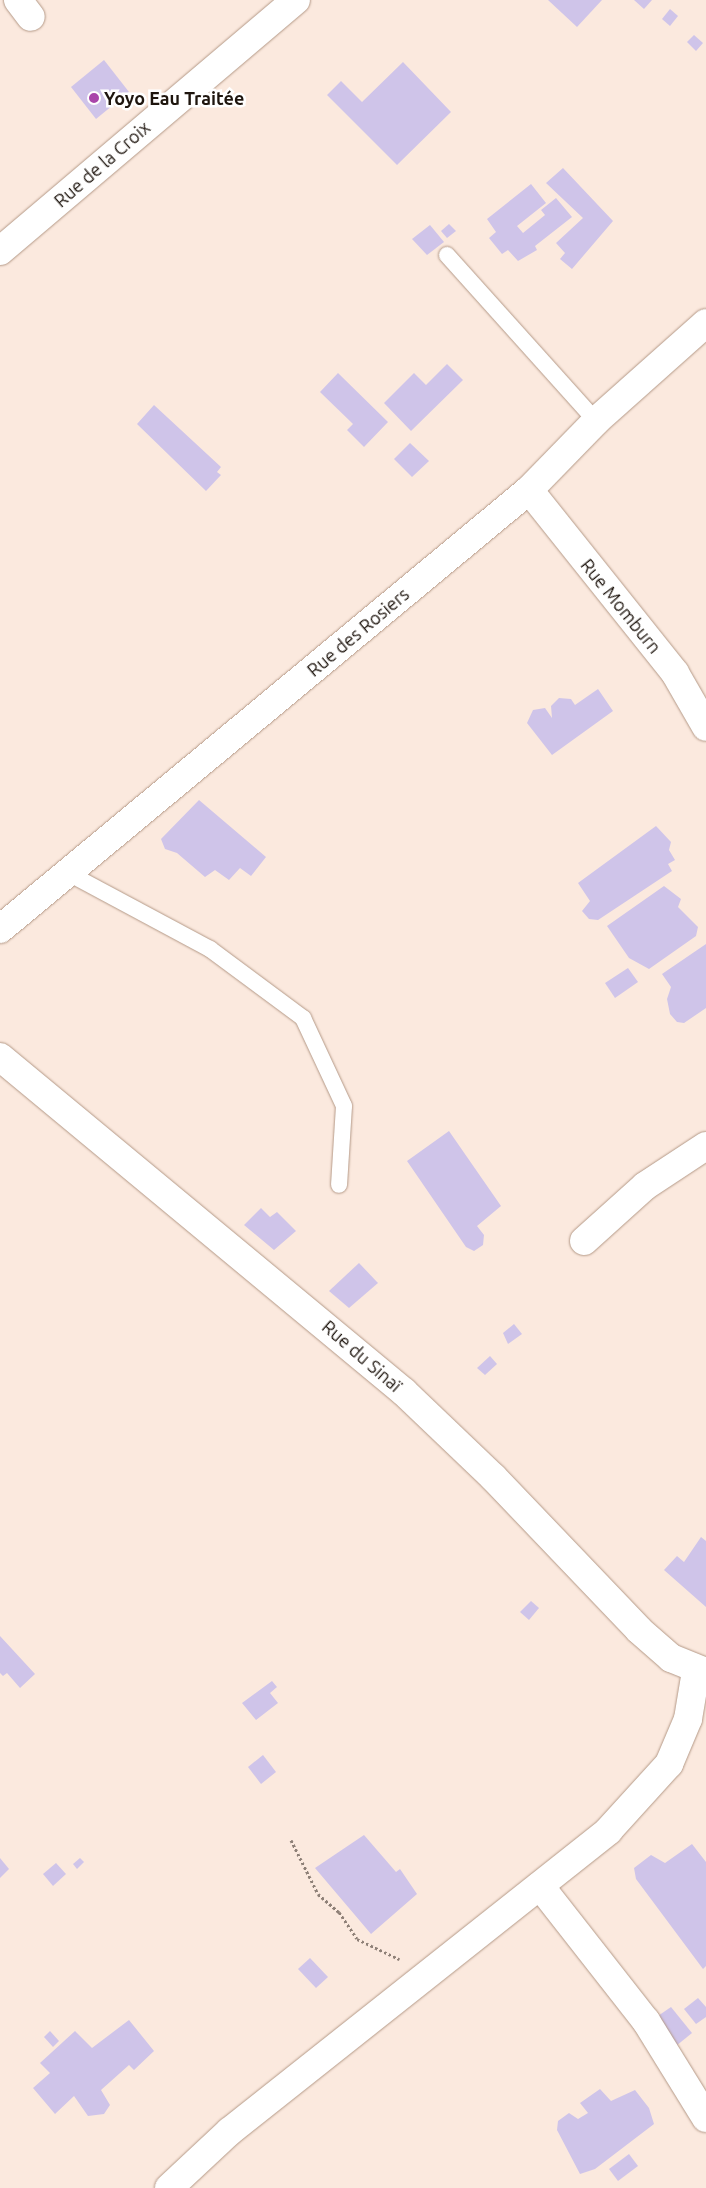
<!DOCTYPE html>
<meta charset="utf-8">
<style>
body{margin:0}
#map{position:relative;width:706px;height:2188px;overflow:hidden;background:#fbe9de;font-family:Ubuntu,sans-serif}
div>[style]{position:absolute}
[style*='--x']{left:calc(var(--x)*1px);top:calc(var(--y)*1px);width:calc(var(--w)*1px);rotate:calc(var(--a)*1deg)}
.building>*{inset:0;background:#cfc4e9}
.path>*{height:3px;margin-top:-1.5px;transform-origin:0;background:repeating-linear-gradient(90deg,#8e8077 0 2.5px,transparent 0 5px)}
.roads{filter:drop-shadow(0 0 1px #b49987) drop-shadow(0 0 1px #b49987)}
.lane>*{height:16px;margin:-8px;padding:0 8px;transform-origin:8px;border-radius:8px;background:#fff}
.street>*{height:28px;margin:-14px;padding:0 14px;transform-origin:14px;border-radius:14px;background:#fff}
.dots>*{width:14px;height:14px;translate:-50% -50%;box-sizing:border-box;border:2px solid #fff;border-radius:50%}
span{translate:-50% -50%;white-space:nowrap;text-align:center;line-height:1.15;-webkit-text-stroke:5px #fff;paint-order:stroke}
.poi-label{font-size:18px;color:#1e150e;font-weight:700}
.left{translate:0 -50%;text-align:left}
.street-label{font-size:18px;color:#1e150e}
</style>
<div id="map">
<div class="building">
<i style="clip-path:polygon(548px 0,602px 0,577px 27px)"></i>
<i style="clip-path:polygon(634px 0,652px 0,644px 9px)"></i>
<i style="clip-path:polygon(670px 9px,678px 16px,670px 26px,662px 19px)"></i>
<i style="clip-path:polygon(694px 35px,703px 43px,696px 51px,687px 42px)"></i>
<i style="clip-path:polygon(104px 60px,129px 92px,96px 119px,71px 87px)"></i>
<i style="clip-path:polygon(403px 62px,451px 112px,397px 165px,327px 95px,341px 81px,362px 102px)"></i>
<i style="clip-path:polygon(563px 168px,613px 221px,572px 269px,560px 259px,565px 253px,556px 243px,583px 218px,546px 183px)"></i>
<i style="clip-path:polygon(531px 184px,546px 203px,517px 226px,523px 233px,545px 215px,541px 210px,556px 198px,572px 217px,535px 246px,537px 250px,518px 261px,508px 250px,502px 254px,489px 238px,496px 232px,487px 219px)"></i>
<i style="clip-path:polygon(449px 224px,456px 231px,447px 238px,441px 231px)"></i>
<i style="clip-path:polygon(430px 225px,444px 242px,427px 255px,412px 239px)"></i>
<i style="clip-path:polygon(447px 364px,463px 380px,411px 431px,384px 403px,414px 373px,426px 385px)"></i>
<i style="clip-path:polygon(338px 373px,388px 422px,364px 447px,347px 430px,353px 424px,320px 392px)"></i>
<i style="clip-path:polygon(154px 405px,221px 467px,217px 472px,221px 475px,206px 491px,137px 424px)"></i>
<i style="clip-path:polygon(410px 443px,429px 461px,412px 477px,394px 459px)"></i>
<i style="clip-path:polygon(598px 689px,613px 711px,552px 755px,527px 723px,533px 710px,545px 708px,552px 718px,551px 706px,559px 698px,571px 699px,575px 705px)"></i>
<i style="clip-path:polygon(199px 800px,266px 857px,251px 876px,240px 868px,229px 880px,215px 870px,205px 877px,177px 853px,165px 849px,161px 839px)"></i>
<i style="clip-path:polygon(656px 826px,671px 842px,669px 850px,675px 860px,668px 864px,672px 871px,598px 920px,589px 919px,582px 911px,590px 901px,578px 883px)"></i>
<i style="clip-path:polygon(664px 886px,681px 899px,678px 907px,698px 927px,696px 936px,649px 969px,629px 958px,607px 926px)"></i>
<i style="clip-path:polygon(706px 944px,706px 1008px,684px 1023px,677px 1022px,670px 1014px,667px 999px,671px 987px,662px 974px)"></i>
<i style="clip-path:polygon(628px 968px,638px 982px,615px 998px,605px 983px)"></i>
<i style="clip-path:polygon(449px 1131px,501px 1206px,477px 1226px,484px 1235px,483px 1245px,474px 1251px,466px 1247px,407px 1161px)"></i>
<i style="clip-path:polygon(261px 1208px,270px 1217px,277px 1212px,296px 1231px,274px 1250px,244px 1225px)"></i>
<i style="clip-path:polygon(359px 1263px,378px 1283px,349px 1308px,329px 1291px)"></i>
<i style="clip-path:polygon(514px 1324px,522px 1334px,508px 1344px,503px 1333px)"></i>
<i style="clip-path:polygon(490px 1356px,497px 1364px,485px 1375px,477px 1368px)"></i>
<i style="clip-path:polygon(701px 1537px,706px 1541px,706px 1607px,664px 1570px,677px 1556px,684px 1562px)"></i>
<i style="clip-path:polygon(531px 1601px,539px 1608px,529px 1620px,520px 1612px)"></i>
<i style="clip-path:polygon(0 1636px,35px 1674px,20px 1688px,7px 1673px,3px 1676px,0 1673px)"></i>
<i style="clip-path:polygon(272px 1681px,277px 1687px,270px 1693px,278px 1703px,256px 1720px,242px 1703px)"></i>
<i style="clip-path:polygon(263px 1755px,276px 1772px,261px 1784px,248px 1767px)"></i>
<i style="clip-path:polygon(364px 1835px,396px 1872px,400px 1869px,417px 1894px,371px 1934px,315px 1868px)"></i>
<i style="clip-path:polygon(692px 1844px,706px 1862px,706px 1966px,703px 1969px,636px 1879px,634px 1868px,651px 1855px,665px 1863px)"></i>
<i style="clip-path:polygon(0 1858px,9px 1869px,0 1878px)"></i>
<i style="clip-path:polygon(80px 1858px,84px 1862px,77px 1869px,73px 1864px)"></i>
<i style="clip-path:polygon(56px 1863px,66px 1874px,53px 1886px,43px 1874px)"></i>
<i style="clip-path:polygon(310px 1958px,328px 1977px,316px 1988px,298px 1969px)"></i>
<i style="clip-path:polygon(698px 1998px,706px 2007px,706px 2017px,696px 2024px,684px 2009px)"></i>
<i style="clip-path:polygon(671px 2007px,692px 2033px,676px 2046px,655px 2018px)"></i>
<i style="clip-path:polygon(129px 2020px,154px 2051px,134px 2070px,129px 2065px,101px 2090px,110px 2105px,104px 2114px,88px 2116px,74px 2096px,55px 2114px,33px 2088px,50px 2073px,40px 2063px,75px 2031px,92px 2048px)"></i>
<i style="clip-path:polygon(50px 2031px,59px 2041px,53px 2047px,44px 2037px)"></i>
<i style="clip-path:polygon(600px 2089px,611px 2101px,635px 2090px,649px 2108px,654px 2124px,595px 2169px,580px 2174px,557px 2130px,558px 2121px,569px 2113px,578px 2119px,588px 2113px,580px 2103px)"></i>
<i style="clip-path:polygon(629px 2154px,638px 2166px,618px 2181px,609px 2169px)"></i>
</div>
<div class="path">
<i style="--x:291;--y:1840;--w:60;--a:63.4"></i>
<i style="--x:318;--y:1894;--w:28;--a:41"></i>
<i style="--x:339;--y:1912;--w:32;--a:56"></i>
<i style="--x:357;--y:1939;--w:47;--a:25.5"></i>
</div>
<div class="roads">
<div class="lane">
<i style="--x:447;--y:255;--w:223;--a:48.1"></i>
<i style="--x:70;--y:874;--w:159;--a:28.2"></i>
<i style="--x:210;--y:949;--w:116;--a:36.6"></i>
<i style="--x:303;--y:1018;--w:97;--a:65"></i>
<i style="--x:344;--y:1106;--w:79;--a:93.6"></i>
</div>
<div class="street">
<i style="--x:18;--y:0;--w:21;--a:53"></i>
<i style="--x:0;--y:251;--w:388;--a:-40.3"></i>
<i style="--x:529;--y:490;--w:234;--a:51.4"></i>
<i style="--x:675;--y:673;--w:62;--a:60.1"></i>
<i style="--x:0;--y:929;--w:687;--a:-39.69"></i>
<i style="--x:529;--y:490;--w:96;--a:-45.8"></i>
<i style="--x:596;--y:421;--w:147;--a:-41.7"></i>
<i style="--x:0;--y:1057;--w:525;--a:39.67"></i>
<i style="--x:404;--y:1392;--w:123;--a:43.7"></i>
<i style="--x:493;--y:1477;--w:211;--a:46.3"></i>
<i style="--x:639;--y:1630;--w:43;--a:41.2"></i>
<i style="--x:671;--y:1658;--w:38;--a:22"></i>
<i style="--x:584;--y:1241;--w:82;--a:-42"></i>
<i style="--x:645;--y:1186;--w:73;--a:-33.3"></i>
<i style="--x:540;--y:1886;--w:172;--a:51.9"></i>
<i style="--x:646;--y:2021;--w:114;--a:58.3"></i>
<i style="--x:169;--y:2188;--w:83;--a:-43.1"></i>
<i style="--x:230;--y:2131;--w:483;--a:-38.4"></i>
<i style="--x:608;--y:1831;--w:91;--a:-47.7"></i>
<i style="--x:669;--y:1764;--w:49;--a:-67.1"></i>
<i style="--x:688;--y:1719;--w:49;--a:-80.5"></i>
</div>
</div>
<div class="dots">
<i style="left:94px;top:98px;background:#a945aa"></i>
</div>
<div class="poi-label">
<span class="left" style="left:104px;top:98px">Yoyo Eau Traitée</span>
</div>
<div class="street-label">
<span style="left:102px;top:164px;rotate:-41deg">Rue de la Croix</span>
<span style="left:621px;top:606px;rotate:51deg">Rue Momburn</span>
<span style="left:358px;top:632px;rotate:-40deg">Rue des Rosiers</span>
<span style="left:362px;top:1356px;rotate:41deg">Rue du Sinaï</span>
</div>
</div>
